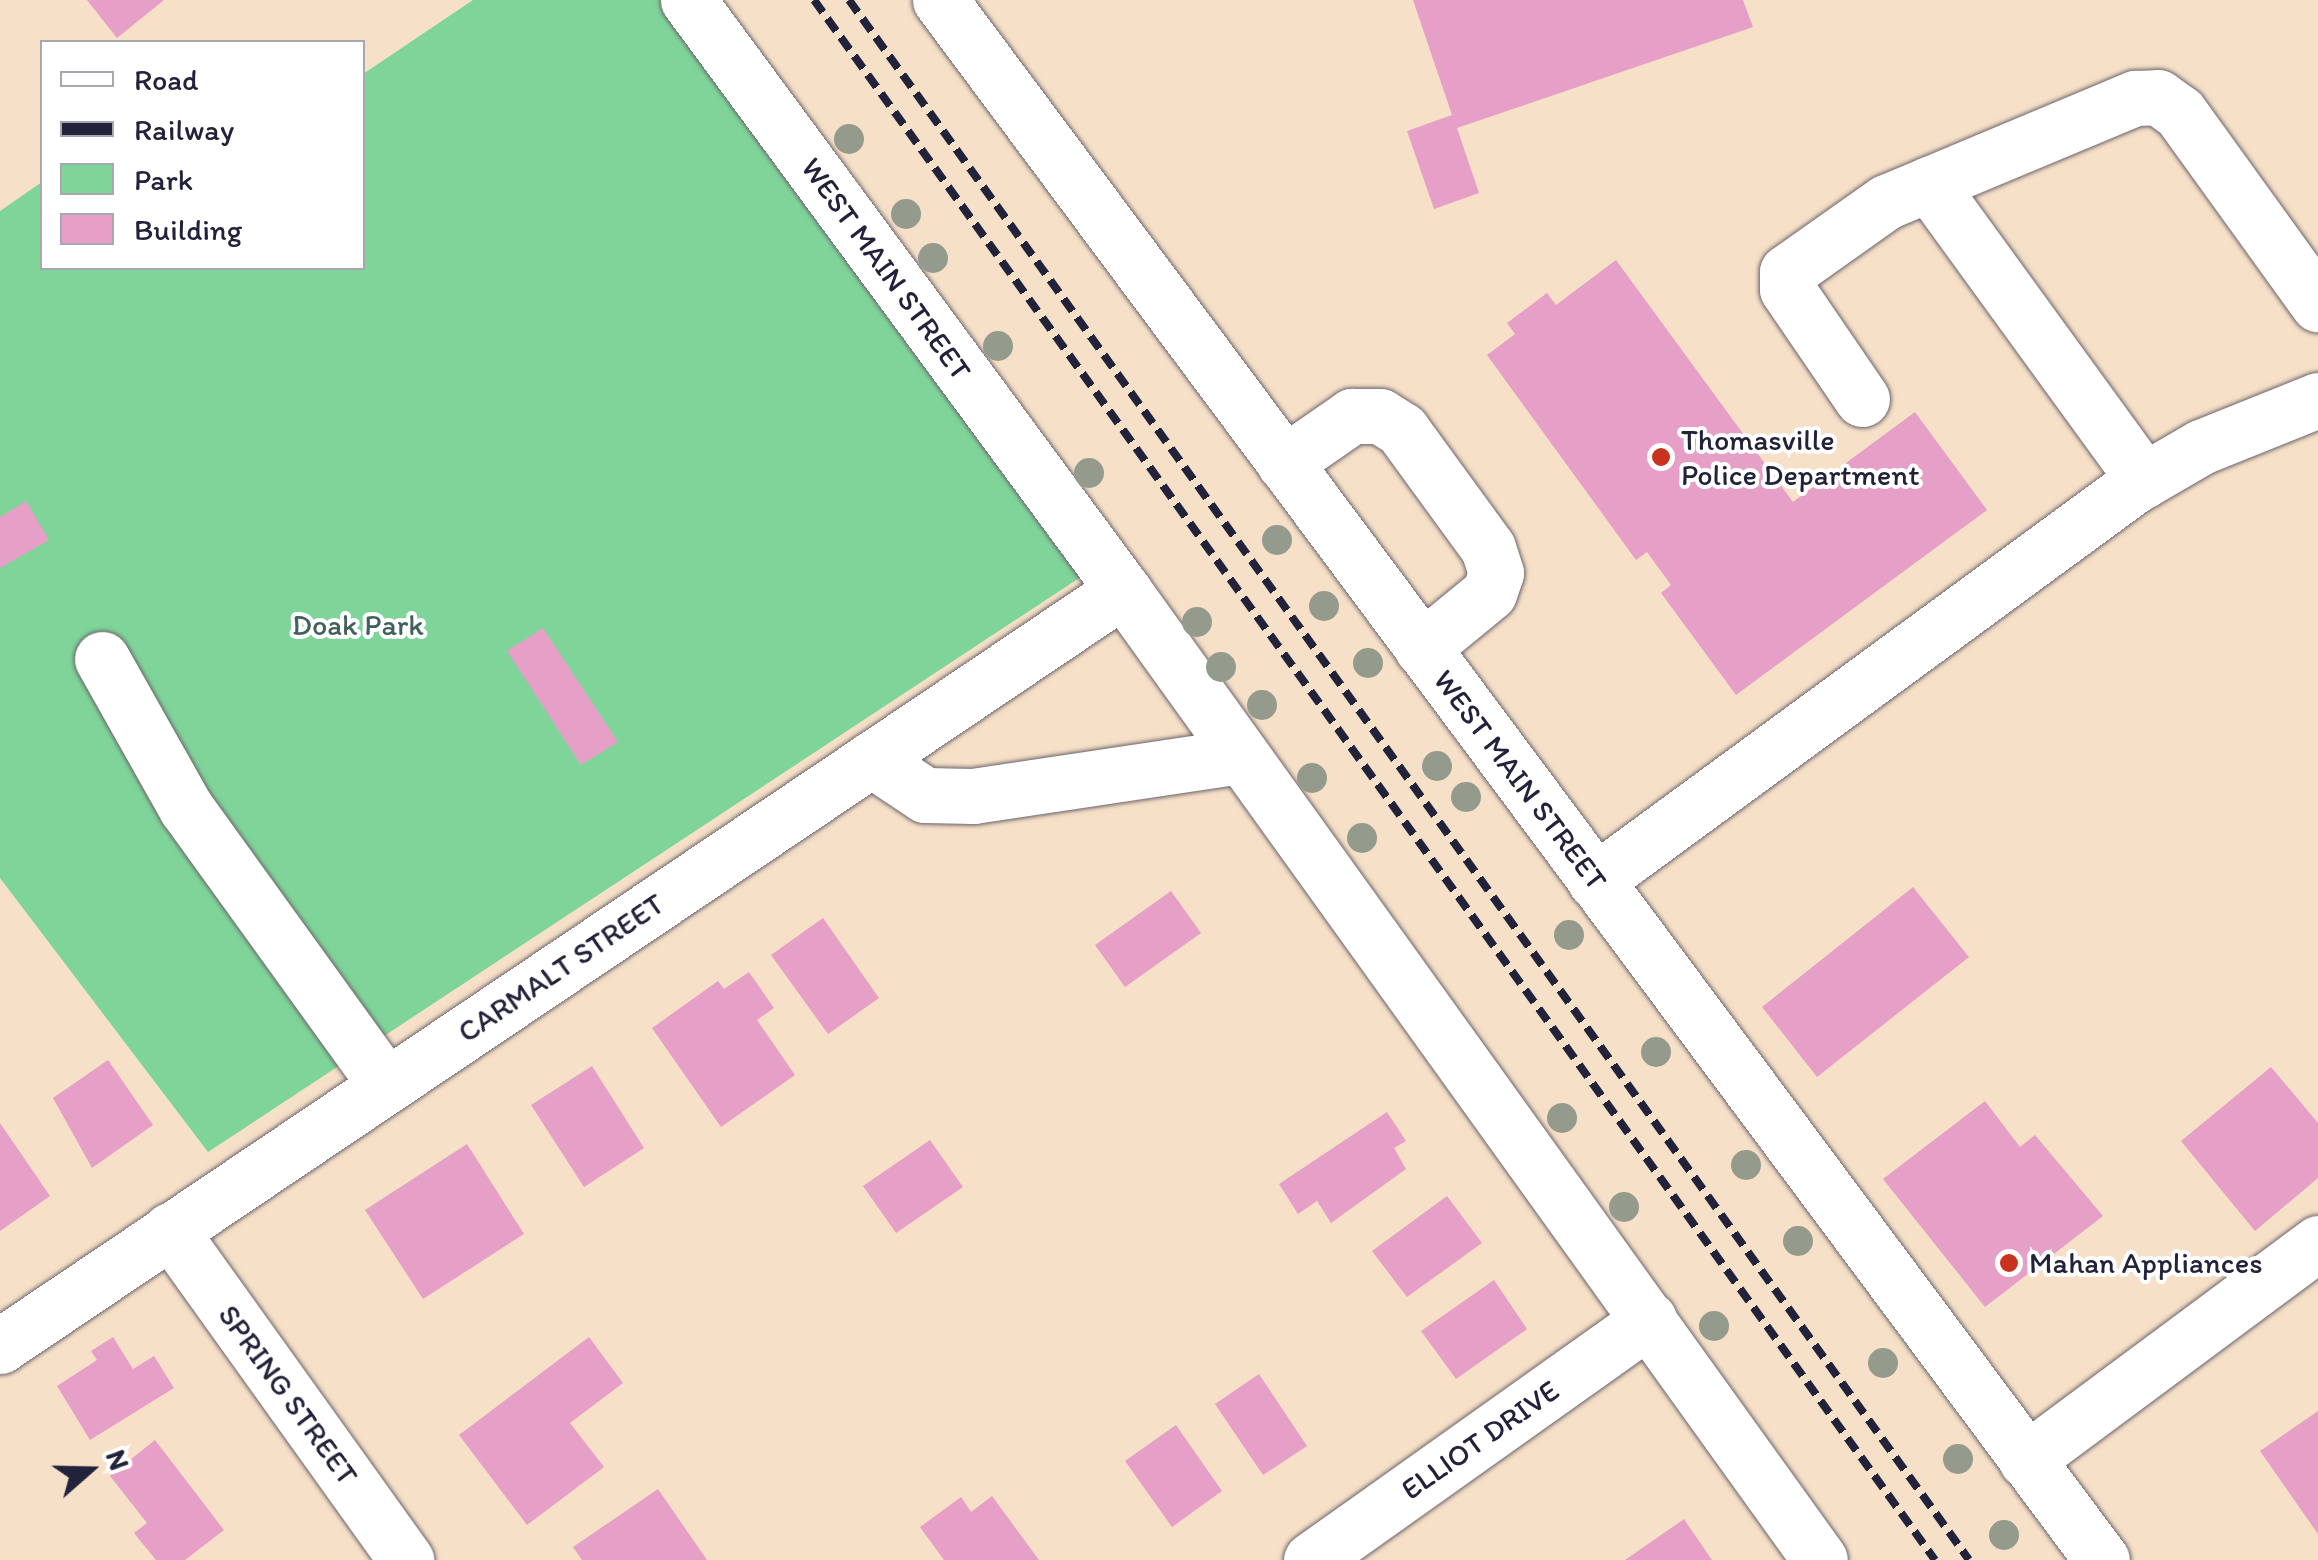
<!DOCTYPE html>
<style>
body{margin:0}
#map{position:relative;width:2318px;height:1560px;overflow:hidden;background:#f6e0c7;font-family:Itim,sans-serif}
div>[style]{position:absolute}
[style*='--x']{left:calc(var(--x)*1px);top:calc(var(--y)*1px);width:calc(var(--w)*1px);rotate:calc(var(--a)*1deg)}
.green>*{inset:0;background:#7fd599}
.building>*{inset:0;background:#e69fc6}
.roads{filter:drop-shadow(0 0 2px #6c646c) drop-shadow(0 0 2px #6c646c)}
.minor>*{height:55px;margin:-27.5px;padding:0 27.5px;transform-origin:27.5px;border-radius:27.5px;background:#fff}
.major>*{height:55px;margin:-27.5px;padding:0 27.5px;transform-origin:27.5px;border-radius:27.5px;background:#fff}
.rail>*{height:8px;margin-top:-4px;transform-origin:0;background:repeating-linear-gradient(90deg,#22223b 0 15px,transparent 0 23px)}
.trees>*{width:30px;height:30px;margin:-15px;border-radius:50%;background:#949a8c}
.dots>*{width:28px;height:28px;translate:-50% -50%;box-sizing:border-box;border:5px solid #fff;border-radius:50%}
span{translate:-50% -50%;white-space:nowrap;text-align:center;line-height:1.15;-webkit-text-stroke:8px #fff;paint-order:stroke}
.street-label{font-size:30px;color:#22223b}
.poi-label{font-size:30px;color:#22223b}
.left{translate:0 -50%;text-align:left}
.park-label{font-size:30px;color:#43615c}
.legend{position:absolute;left:40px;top:40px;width:325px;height:230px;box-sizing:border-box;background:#fff;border:2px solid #a7a7b1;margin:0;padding:12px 18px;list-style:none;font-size:30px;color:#22223b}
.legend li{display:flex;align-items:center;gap:20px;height:50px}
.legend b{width:50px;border:2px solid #a7a7b1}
.north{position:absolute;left:40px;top:1420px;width:100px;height:100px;-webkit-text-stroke:8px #fff;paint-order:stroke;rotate:70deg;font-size:28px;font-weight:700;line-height:40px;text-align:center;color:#22223b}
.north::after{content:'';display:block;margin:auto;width:35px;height:45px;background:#22223b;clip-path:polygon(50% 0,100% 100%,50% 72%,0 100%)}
</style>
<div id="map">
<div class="green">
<i style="clip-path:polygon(473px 0,666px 0,1102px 563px,208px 1152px,0 878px,0 211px,42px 182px,42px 268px,362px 268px,363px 74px)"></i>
</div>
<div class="building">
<i style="clip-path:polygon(87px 0,164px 0,117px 38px)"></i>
<i style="clip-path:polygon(1413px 0,1743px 0,1753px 27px,1457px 128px,1479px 193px,1434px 209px,1407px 131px,1452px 115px)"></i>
<i style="clip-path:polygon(1616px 260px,1793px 502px,1915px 412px,1987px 510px,1736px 695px,1661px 593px,1671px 585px,1647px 552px,1636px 560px,1487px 355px,1515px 334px,1507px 323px,1547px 293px,1556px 305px)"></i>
<i style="clip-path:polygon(26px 501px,49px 540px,0 568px,0 517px)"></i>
<i style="clip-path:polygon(543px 628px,618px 742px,581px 765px,507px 651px)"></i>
<i style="clip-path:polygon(1913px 887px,1969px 957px,1817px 1077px,1762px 1007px)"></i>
<i style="clip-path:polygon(1171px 891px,1201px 933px,1125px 987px,1095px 945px)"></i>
<i style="clip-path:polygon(823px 918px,879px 998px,828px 1034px,771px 955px)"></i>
<i style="clip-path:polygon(749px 972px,774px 1008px,757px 1020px,795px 1075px,721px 1127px,652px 1028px,718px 981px,724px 989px)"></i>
<i style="clip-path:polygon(108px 1060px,153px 1125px,92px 1168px,53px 1098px)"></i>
<i style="clip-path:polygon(592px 1066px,644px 1148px,584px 1187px,531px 1105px)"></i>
<i style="clip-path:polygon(2271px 1067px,2318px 1123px,2318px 1178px,2255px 1231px,2181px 1141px)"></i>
<i style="clip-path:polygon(1985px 1101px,2020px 1147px,2035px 1135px,2103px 1216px,1985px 1307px,1883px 1179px)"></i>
<i style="clip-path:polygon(1387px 1112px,1406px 1141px,1394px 1148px,1406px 1169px,1331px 1223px,1317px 1201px,1298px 1214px,1279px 1184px)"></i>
<i style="clip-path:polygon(0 1123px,50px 1196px,0 1231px)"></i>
<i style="clip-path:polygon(930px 1140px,963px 1187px,896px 1233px,863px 1186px)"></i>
<i style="clip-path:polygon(467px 1144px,524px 1234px,423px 1299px,365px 1210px)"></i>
<i style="clip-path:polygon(1447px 1196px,1482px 1243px,1407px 1297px,1372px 1251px)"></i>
<i style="clip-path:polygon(1494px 1280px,1527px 1329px,1456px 1379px,1421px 1331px)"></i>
<i style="clip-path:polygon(113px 1337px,133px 1369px,154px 1356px,174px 1388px,90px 1440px,57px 1386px,97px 1360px,91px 1351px)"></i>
<i style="clip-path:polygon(589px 1337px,623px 1383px,570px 1423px,604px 1467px,527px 1525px,459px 1435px)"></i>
<i style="clip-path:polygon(1259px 1374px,1307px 1446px,1263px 1475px,1215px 1404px)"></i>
<i style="clip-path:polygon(2318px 1411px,2318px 1534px,2260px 1451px)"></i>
<i style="clip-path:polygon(1176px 1425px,1222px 1491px,1172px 1527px,1125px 1461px)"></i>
<i style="clip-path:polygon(155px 1440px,224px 1530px,185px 1560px,156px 1560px,134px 1533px,147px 1523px,110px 1476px)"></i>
<i style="clip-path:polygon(658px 1489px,707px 1560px,582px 1560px,573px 1547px)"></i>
<i style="clip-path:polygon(992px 1496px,1039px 1560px,944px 1560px,920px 1527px,961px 1497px,971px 1512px)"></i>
<i style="clip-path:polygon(1684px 1519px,1712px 1560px,1625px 1560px)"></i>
</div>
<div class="roads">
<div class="minor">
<i style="--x:688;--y:0;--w:733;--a:53.6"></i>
<i style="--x:1123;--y:590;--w:1194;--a:54.3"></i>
<i style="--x:1929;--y:184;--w:366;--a:54"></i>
<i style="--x:1862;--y:399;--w:133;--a:-124.3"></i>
<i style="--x:1787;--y:289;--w:17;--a:-90"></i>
<i style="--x:1787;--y:272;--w:121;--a:-35.3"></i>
<i style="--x:1886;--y:202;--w:270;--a:-22.7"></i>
<i style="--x:2135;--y:98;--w:23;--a:-2"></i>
<i style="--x:2158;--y:97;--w:27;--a:36"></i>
<i style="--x:2180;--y:113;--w:236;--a:54.2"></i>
<i style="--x:1284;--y:463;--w:83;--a:-34.7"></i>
<i style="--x:1352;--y:416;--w:28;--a:0"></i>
<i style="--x:1380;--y:416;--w:26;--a:32"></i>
<i style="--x:1402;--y:430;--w:146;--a:53.9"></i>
<i style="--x:1488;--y:548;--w:26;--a:72"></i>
<i style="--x:1496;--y:573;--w:21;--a:109"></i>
<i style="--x:1489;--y:593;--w:87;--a:140.6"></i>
<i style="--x:102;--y:659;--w:171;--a:60.6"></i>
<i style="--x:186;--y:808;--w:342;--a:54.2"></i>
<i style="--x:871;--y:759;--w:65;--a:33.7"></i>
<i style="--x:925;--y:795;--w:48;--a:1.2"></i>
<i style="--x:973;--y:796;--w:272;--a:-8.5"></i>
<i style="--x:1595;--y:881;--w:668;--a:-36.24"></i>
<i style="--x:2134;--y:486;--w:78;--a:-30.2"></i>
<i style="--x:2201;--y:447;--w:126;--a:-21.9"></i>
<i style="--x:170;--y:1230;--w:406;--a:54.4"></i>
<i style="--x:0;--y:1346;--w:1354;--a:-33.95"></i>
<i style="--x:2026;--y:1460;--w:364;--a:-36.6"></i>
<i style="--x:1311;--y:1560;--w:415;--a:-35.4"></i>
</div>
<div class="major">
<i style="--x:940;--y:0;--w:1945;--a:53.32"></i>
</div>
</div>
<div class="rail">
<i style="--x:814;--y:0;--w:1921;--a:54.3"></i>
<i style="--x:849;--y:0;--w:1920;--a:54.32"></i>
</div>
<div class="trees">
<i style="left:849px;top:139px"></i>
<i style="left:906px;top:214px"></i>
<i style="left:933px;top:258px"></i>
<i style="left:998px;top:346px"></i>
<i style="left:1089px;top:473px"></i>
<i style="left:1277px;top:540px"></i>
<i style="left:1324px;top:606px"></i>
<i style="left:1197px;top:622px"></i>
<i style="left:1368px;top:663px"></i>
<i style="left:1221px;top:667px"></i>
<i style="left:1262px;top:705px"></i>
<i style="left:1437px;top:766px"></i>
<i style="left:1312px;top:778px"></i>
<i style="left:1466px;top:797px"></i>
<i style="left:1362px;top:838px"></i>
<i style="left:1569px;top:935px"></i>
<i style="left:1656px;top:1052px"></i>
<i style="left:1562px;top:1118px"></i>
<i style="left:1746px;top:1165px"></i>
<i style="left:1624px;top:1207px"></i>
<i style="left:1798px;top:1241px"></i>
<i style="left:1714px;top:1326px"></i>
<i style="left:1883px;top:1363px"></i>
<i style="left:1958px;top:1459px"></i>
<i style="left:2004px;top:1535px"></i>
</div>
<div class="dots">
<i style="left:1661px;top:457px;background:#c8321e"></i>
<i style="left:2009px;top:1263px;background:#c8321e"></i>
</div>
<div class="street-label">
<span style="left:886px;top:269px;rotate:54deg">WEST MAIN STREET</span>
<span style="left:1520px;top:780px;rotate:53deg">WEST MAIN STREET</span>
<span style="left:561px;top:968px;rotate:-34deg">CARMALT STREET</span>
<span style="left:288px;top:1395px;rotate:54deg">SPRING STREET</span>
<span style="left:1480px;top:1440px;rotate:-35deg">ELLIOT DRIVE</span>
</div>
<div class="poi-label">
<span class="left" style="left:1681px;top:457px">Thomasville<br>Police Department</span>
<span class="left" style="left:2029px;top:1263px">Mahan Appliances</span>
</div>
<div class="park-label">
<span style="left:358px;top:625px">Doak Park</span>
</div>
<ul class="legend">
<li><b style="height:12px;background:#fff"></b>Road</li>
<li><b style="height:12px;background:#22223b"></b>Railway</li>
<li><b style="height:28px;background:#7fd599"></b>Park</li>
<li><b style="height:28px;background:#e69fc6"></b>Building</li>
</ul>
<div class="north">N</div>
</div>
